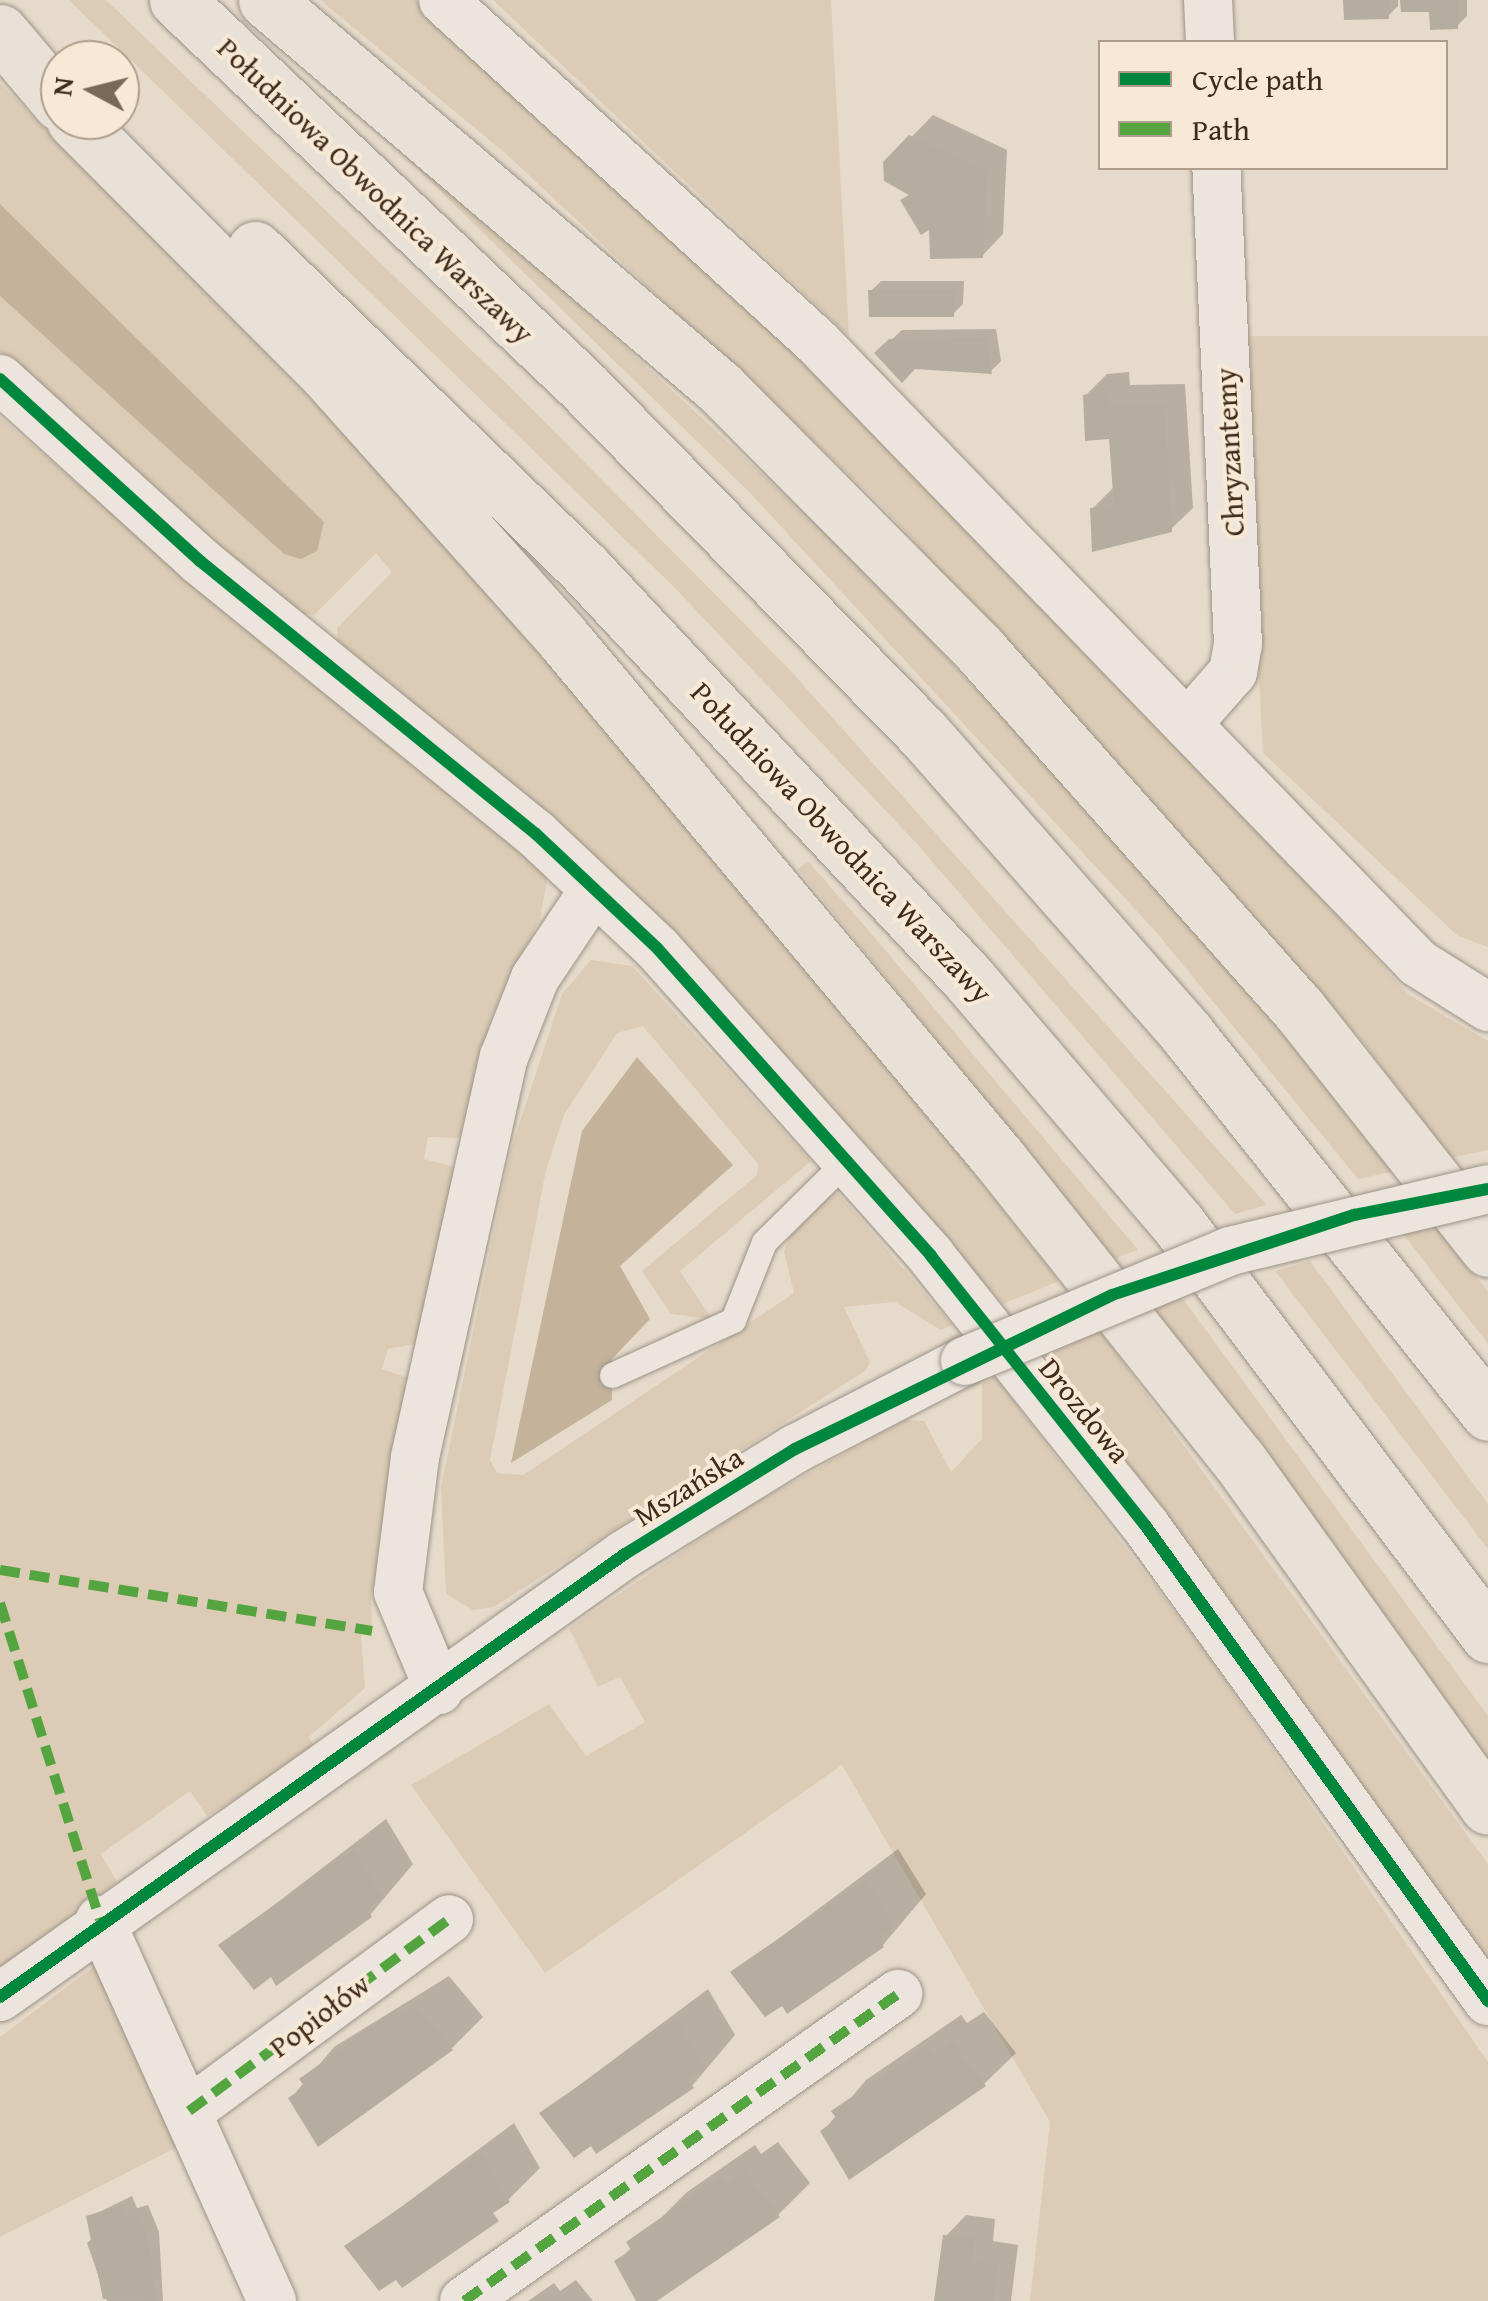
<!DOCTYPE html>
<meta charset="utf-8">
<style>
body{margin:0}
#map{position:relative;width:1488px;height:2301px;overflow:hidden;background:#e6dbcb;font-family:"Gentium Book Plus",serif}
div>[style]{position:absolute}
[style*='--x']{left:calc(var(--x)*1px);top:calc(var(--y)*1px);width:calc(var(--w)*1px);rotate:calc(var(--a)*1deg)}
.green>*{inset:0;background:#dcccb5}
.water>*{inset:0;background:#c4b29b}
.shadow>*{inset:0;background:#0003}
.building>*{inset:0;background:#b6ada1}
.roads{filter:drop-shadow(0 0 2px #9c9388) drop-shadow(0 0 2px #9c9388)}
.lane>*{height:25px;margin:-12.5px;padding:0 12.5px;transform-origin:12.5px;border-radius:12.5px;background:#ebe5dd}
.street>*{height:48px;margin:-24px;padding:0 24px;transform-origin:24px;border-radius:24px;background:#ebe5dd}
.highway>*{height:55px;margin:-27.5px;padding:0 27.5px;transform-origin:27.5px;border-radius:27.5px;background:#e8e1d7}
.bridges{filter:drop-shadow(0 0 2px #9c9388) drop-shadow(0 0 2px #9c9388)}
.street-bridge>*{height:48px;margin:-24px;padding:0 24px;transform-origin:24px;border-radius:24px;background:#ebe5dd}
.quiet>*{height:10px;margin-top:-5px;transform-origin:0;background:repeating-linear-gradient(90deg,#54a440 0 20px,transparent 0 30px)}
.cycleway>*{height:12px;margin:-6px;padding:0 6px;transform-origin:6px;border-radius:6px;background:#00873e}
span{translate:-50% -50%;white-space:nowrap;text-align:center;line-height:1.15;-webkit-text-stroke:8px #f7e9d5;paint-order:stroke}
.street-label{font-size:30px;color:#402b1b}
.legend{position:absolute;left:1098px;top:40px;width:350px;height:130px;box-sizing:border-box;background:#f7e9d5;border:2px solid #ae9d8b;margin:0;padding:12px 18px;list-style:none;font-size:30px;color:#402b1b}
.legend li{display:flex;align-items:center;gap:20px;height:50px}
.legend b{width:50px;border:2px solid #ae9d8b}
.north{position:absolute;left:40px;top:40px;width:100px;height:100px;box-sizing:border-box;background:#f7e9d5;border:2px solid #ae9d8b;border-radius:50%;rotate:277deg;font-size:28px;font-weight:700;line-height:40px;text-align:center;color:#402b1b}
.north::after{content:'';display:block;margin:auto;width:35px;height:45px;background:#7a6959;clip-path:polygon(50% 0,100% 100%,50% 72%,0 100%)}
</style>
<div id="map">
<div class="green">
<i style="clip-path:polygon(69px 0,106px 0,511px 388px,789px 669px,1267px 1205px,1235px 1214px,918px 845px,674px 587px)"></i>
<i style="clip-path:polygon(320px 0,416px 0,844px 397px,1117px 674px,1409px 995px,1488px 1041px,1488px 1150px,1450px 1158px,1360px 1038px,880px 504px,505px 153px)"></i>
<i style="clip-path:polygon(493px 0,831px 0,849px 336px)"></i>
<i style="clip-path:polygon(0 83px,410px 500px,646px 762px,1059px 1281px,1003px 1304px,684px 949px,338px 647px,337px 628px,392px 572px,376px 553px,314px 615px,275px 609px,0 352px,0 296px,284px 554px,324px 522px,0 204px)"></i>
<i style="clip-path:polygon(400px 138px,872px 576px,1180px 912px,1396px 1171px,1358px 1179px,1157px 933px,750px 493px,396px 148px)"></i>
<i style="clip-path:polygon(1241px 336px,1488px 336px,1488px 947px,1458px 936px,1263px 753px)"></i>
<i style="clip-path:polygon(0 417px,296px 672px,520px 844px,547px 879px,540px 919px,492px 1015px,459px 1138px,428px 1137px,424px 1159px,455px 1167px,420px 1343px,388px 1349px,382px 1369px,412px 1379px,371px 1597px,372px 1631px,361px 1635px,365px 1688px,309px 1737px,316px 1750px,207px 1816px,190px 1791px,101px 1854px,117px 1882px,0 1974px)"></i>
<i style="clip-path:polygon(808px 861px,869px 931px,1138px 1250px,1113px 1259px,798px 869px)"></i>
<i style="clip-path:polygon(591px 960px,632px 966px,811px 1161px,680px 1271px,712px 1319px,671px 1314px,642px 1271px,757px 1175px,758px 1164px,643px 1026px,617px 1033px,564px 1115px,546px 1170px,490px 1460px,497px 1473px,523px 1475px,794px 1293px,784px 1252px,791px 1230px,826px 1197px,838px 1193px,952px 1325px,941px 1330px,895px 1302px,844px 1307px,870px 1362px,865px 1371px,494px 1607px,473px 1610px,446px 1594px,441px 1487px,511px 1149px,562px 994px)"></i>
<i style="clip-path:polygon(1439px 1225px,1488px 1292px,1488px 1344px,1403px 1234px)"></i>
<i style="clip-path:polygon(1310px 1261px,1488px 1504px,1488px 1549px,1275px 1271px)"></i>
<i style="clip-path:polygon(1181px 1296px,1488px 1716px,1488px 1763px,1153px 1307px)"></i>
<i style="clip-path:polygon(1099px 1329px,1488px 1864px,1488px 1960px,1044px 1355px)"></i>
<i style="clip-path:polygon(995px 1377px,1204px 1650px,1488px 2062px,1488px 2301px,1030px 2301px,1050px 2122px,842px 1765px,545px 1973px,411px 1785px,549px 1704px,586px 1756px,645px 1722px,620px 1677px,598px 1687px,569px 1628px,743px 1510px,904px 1420px,924px 1421px,951px 1472px,982px 1439px,982px 1384px)"></i>
<i style="clip-path:polygon(109px 1955px,189px 2141px,0 2237px,0 2037px)"></i>
</div>
<div class="water">
<i style="clip-path:polygon(0 204px,324px 522px,317px 551px,301px 559px,284px 554px,0 296px)"></i>
<i style="clip-path:polygon(637px 1057px,733px 1165px,620px 1266px,650px 1319px,612px 1359px,612px 1400px,511px 1463px,582px 1131px)"></i>
</div>
<div class="shadow">
<i style="clip-path:polygon(1346px 0,1398px 0,1398px 6px,1388px 16px)"></i>
<i style="clip-path:polygon(1403px 0,1467px 0,1467px 16px,1457px 26px)"></i>
<i style="clip-path:polygon(933px 115px,1007px 150px,1003px 234px,982px 256px,903px 201px,910px 193px,886px 163px)"></i>
<i style="clip-path:polygon(881px 281px,964px 281px,963px 304px,953px 314px,871px 291px)"></i>
<i style="clip-path:polygon(996px 329px,1001px 361px,991px 371px,877px 353px,902px 330px)"></i>
<i style="clip-path:polygon(1129px 372px,1130px 385px,1185px 384px,1193px 508px,1171px 529px,1095px 549px,1092px 509px,1115px 486px,1112px 436px,1085px 396px,1107px 374px)"></i>
<i style="clip-path:polygon(386px 1819px,413px 1864px,370px 1915px,221px 1946px)"></i>
<i style="clip-path:polygon(898px 1849px,926px 1894px,883px 1945px,733px 1973px)"></i>
<i style="clip-path:polygon(449px 1976px,483px 2017px,452px 2048px,291px 2098px,334px 2047px)"></i>
<i style="clip-path:polygon(708px 1989px,735px 2035px,692px 2086px,542px 2113px)"></i>
<i style="clip-path:polygon(984px 2012px,1016px 2053px,984px 2084px,823px 2131px,866px 2080px,961px 2015px,967px 2023px)"></i>
<i style="clip-path:polygon(514px 2123px,540px 2168px,508px 2200px,347px 2247px)"></i>
<i style="clip-path:polygon(778px 2142px,810px 2183px,778px 2215px,640px 2301px,617px 2262px,687px 2192px,755px 2145px,761px 2154px)"></i>
<i style="clip-path:polygon(132px 2196px,137px 2208px,148px 2205px,159px 2232px,163px 2301px,107px 2301px,87px 2243px,95px 2236px,89px 2217px)"></i>
<i style="clip-path:polygon(966px 2215px,995px 2219px,993px 2241px,1018px 2245px,1011px 2301px,937px 2301px,945px 2237px)"></i>
<i style="clip-path:polygon(576px 2280px,593px 2301px,528px 2301px,554px 2283px,560px 2291px)"></i>
</div>
<div class="building">
<i style="clip-path:polygon(1343px 0,1389px 0,1389px 19px,1344px 20px)"></i>
<i style="clip-path:polygon(1400px 0,1459px 0,1458px 29px,1430px 30px,1429px 12px,1401px 12px)"></i>
<i style="clip-path:polygon(909px 135px,987px 171px,983px 258px,930px 259px,929px 230px,921px 235px,900px 200px,909px 195px,884px 181px,883px 162px)"></i>
<i style="clip-path:polygon(868px 290px,955px 290px,954px 317px,869px 317px)"></i>
<i style="clip-path:polygon(986px 338px,992px 374px,915px 369px,902px 383px,874px 353px,889px 339px)"></i>
<i style="clip-path:polygon(1108px 392px,1110px 405px,1164px 405px,1172px 532px,1092px 552px,1090px 508px,1114px 506px,1109px 439px,1085px 441px,1083px 395px)"></i>
<i style="clip-path:polygon(353px 1849px,383px 1898px,366px 1909px,372px 1917px,276px 1986px,271px 1977px,254px 1990px,218px 1945px)"></i>
<i style="clip-path:polygon(866px 1878px,895px 1927px,878px 1939px,884px 1947px,787px 2014px,782px 2006px,765px 2017px,730px 1972px)"></i>
<i style="clip-path:polygon(416px 2006px,453px 2050px,318px 2147px,288px 2098px,305px 2087px,299px 2079px,395px 2010px,400px 2018px)"></i>
<i style="clip-path:polygon(676px 2019px,705px 2069px,688px 2080px,694px 2088px,596px 2154px,591px 2146px,574px 2158px,539px 2113px)"></i>
<i style="clip-path:polygon(951px 2041px,986px 2086px,849px 2180px,820px 2131px,837px 2119px,831px 2111px,928px 2045px,934px 2053px)"></i>
<i style="clip-path:polygon(481px 2153px,510px 2202px,493px 2213px,499px 2221px,402px 2288px,396px 2280px,379px 2291px,344px 2246px)"></i>
<i style="clip-path:polygon(745px 2172px,780px 2217px,657px 2301px,636px 2301px,614px 2261px,631px 2250px,626px 2242px,722px 2175px,728px 2184px)"></i>
<i style="clip-path:polygon(122px 2205px,127px 2217px,138px 2213px,149px 2243px,156px 2301px,103px 2299px,86px 2216px)"></i>
<i style="clip-path:polygon(943px 2235px,975px 2239px,973px 2262px,998px 2265px,993px 2301px,934px 2301px)"></i>
</div>
<div class="roads">
<div class="lane">
<i style="--x:612;--y:1375;--w:133;--a:-24.4"></i>
<i style="--x:733;--y:1320;--w:84;--a:-68.3"></i>
<i style="--x:764;--y:1242;--w:115;--a:-44.6"></i>
</div>
<div class="street">
<i style="--x:443;--y:0;--w:507;--a:42.44"></i>
<i style="--x:817;--y:342;--w:864;--a:45.94"></i>
<i style="--x:1418;--y:963;--w:83;--a:32.2"></i>
<i style="--x:1208;--y:0;--w:42;--a:87.3"></i>
<i style="--x:0;--y:379;--w:270;--a:42.3"></i>
<i style="--x:200;--y:561;--w:433;--a:39.1"></i>
<i style="--x:536;--y:834;--w:166;--a:43.3"></i>
<i style="--x:657;--y:948;--w:412;--a:48.3"></i>
<i style="--x:931;--y:1256;--w:344;--a:51.5"></i>
<i style="--x:1145;--y:1525;--w:587;--a:54.22"></i>
<i style="--x:1190;--y:721;--w:65;--a:-48.7"></i>
<i style="--x:1233;--y:672;--w:28;--a:-80"></i>
<i style="--x:1238;--y:644;--w:477;--a:-92.6"></i>
<i style="--x:439;--y:1690;--w:106;--a:-112.7"></i>
<i style="--x:398;--y:1592;--w:136;--a:-82.8"></i>
<i style="--x:415;--y:1457;--w:410;--a:-77.5"></i>
<i style="--x:504;--y:1057;--w:85;--a:-68.6"></i>
<i style="--x:535;--y:978;--w:105;--a:-56.3"></i>
<i style="--x:100;--y:1920;--w:418;--a:65.7"></i>
<i style="--x:0;--y:1997;--w:766;--a:-35.33"></i>
<i style="--x:625;--y:1554;--w:200;--a:-31.7"></i>
<i style="--x:795;--y:1449;--w:191;--a:-27.4"></i>
<i style="--x:189;--y:2111;--w:323;--a:-36.4"></i>
<i style="--x:464;--y:2301;--w:532;--a:-35.27"></i>
</div>
<div class="highway">
<i style="--x:177;--y:0;--w:560;--a:43.55"></i>
<i style="--x:583;--y:386;--w:484;--a:45.6"></i>
<i style="--x:922;--y:732;--w:402;--a:48.7"></i>
<i style="--x:1187;--y:1034;--w:484;--a:51.5"></i>
<i style="--x:266;--y:0;--w:596;--a:40.51"></i>
<i style="--x:719;--y:387;--w:369;--a:45.2"></i>
<i style="--x:979;--y:649;--w:480;--a:48.4"></i>
<i style="--x:1298;--y:1008;--w:307;--a:51.7"></i>
<i style="--x:0;--y:32;--w:93;--a:49.8"></i>
<i style="--x:74;--y:120;--w:357;--a:45.1"></i>
<i style="--x:326;--y:373;--w:353;--a:48.2"></i>
<i style="--x:561;--y:636;--w:682;--a:50.05"></i>
<i style="--x:999;--y:1159;--w:384;--a:51.5"></i>
<i style="--x:1238;--y:1459;--w:428;--a:54.3"></i>
<i style="--x:255;--y:249;--w:458;--a:44.1"></i>
<i style="--x:584;--y:568;--w:562;--a:46.88"></i>
<i style="--x:968;--y:978;--w:323;--a:49.5"></i>
<i style="--x:1178;--y:1224;--w:515;--a:52.97"></i>
</div>
</div>
<div class="bridges">
<div class="street-bridge">
<i style="--x:965;--y:1361;--w:287;--a:-22.5"></i>
<i style="--x:1230;--y:1251;--w:265;--a:-13.5"></i>
</div>
</div>
<div class="quiet">
<i style="--x:0;--y:1570;--w:377;--a:9.3"></i>
<i style="--x:0;--y:1603;--w:332;--a:72.5"></i>
<i style="--x:189;--y:2111;--w:323;--a:-36.4"></i>
<i style="--x:464;--y:2301;--w:532;--a:-35.27"></i>
</div>
<div class="cycleway">
<i style="--x:0;--y:379;--w:270;--a:42.3"></i>
<i style="--x:200;--y:561;--w:433;--a:39.1"></i>
<i style="--x:536;--y:834;--w:166;--a:43.3"></i>
<i style="--x:657;--y:948;--w:412;--a:48.3"></i>
<i style="--x:931;--y:1256;--w:344;--a:51.5"></i>
<i style="--x:1145;--y:1525;--w:587;--a:54.22"></i>
<i style="--x:0;--y:1997;--w:766;--a:-35.33"></i>
<i style="--x:625;--y:1554;--w:200;--a:-31.7"></i>
<i style="--x:795;--y:1449;--w:352;--a:-25.9"></i>
<i style="--x:1112;--y:1295;--w:255;--a:-18.3"></i>
<i style="--x:1354;--y:1215;--w:136;--a:-11"></i>
</div>
<div class="street-label">
<span style="left:376px;top:190px;rotate:44deg">Południowa Obwodnica Warszawy</span>
<span style="left:1229px;top:452px;rotate:-93deg">Chryzantemy</span>
<span style="left:842px;top:842px;rotate:47deg">Południowa Obwodnica Warszawy</span>
<span style="left:1085px;top:1410px;rotate:51deg">Drozdowa</span>
<span style="left:688px;top:1486px;rotate:-32deg">Mszańska</span>
<span style="left:319px;top:2015px;rotate:-37deg">Popiołów</span>
</div>
<ul class="legend">
<li><b style="height:12px;background:#00873e"></b>Cycle path</li>
<li><b style="height:12px;background:#54a440"></b>Path</li>
</ul>
<div class="north">N</div>
</div>
